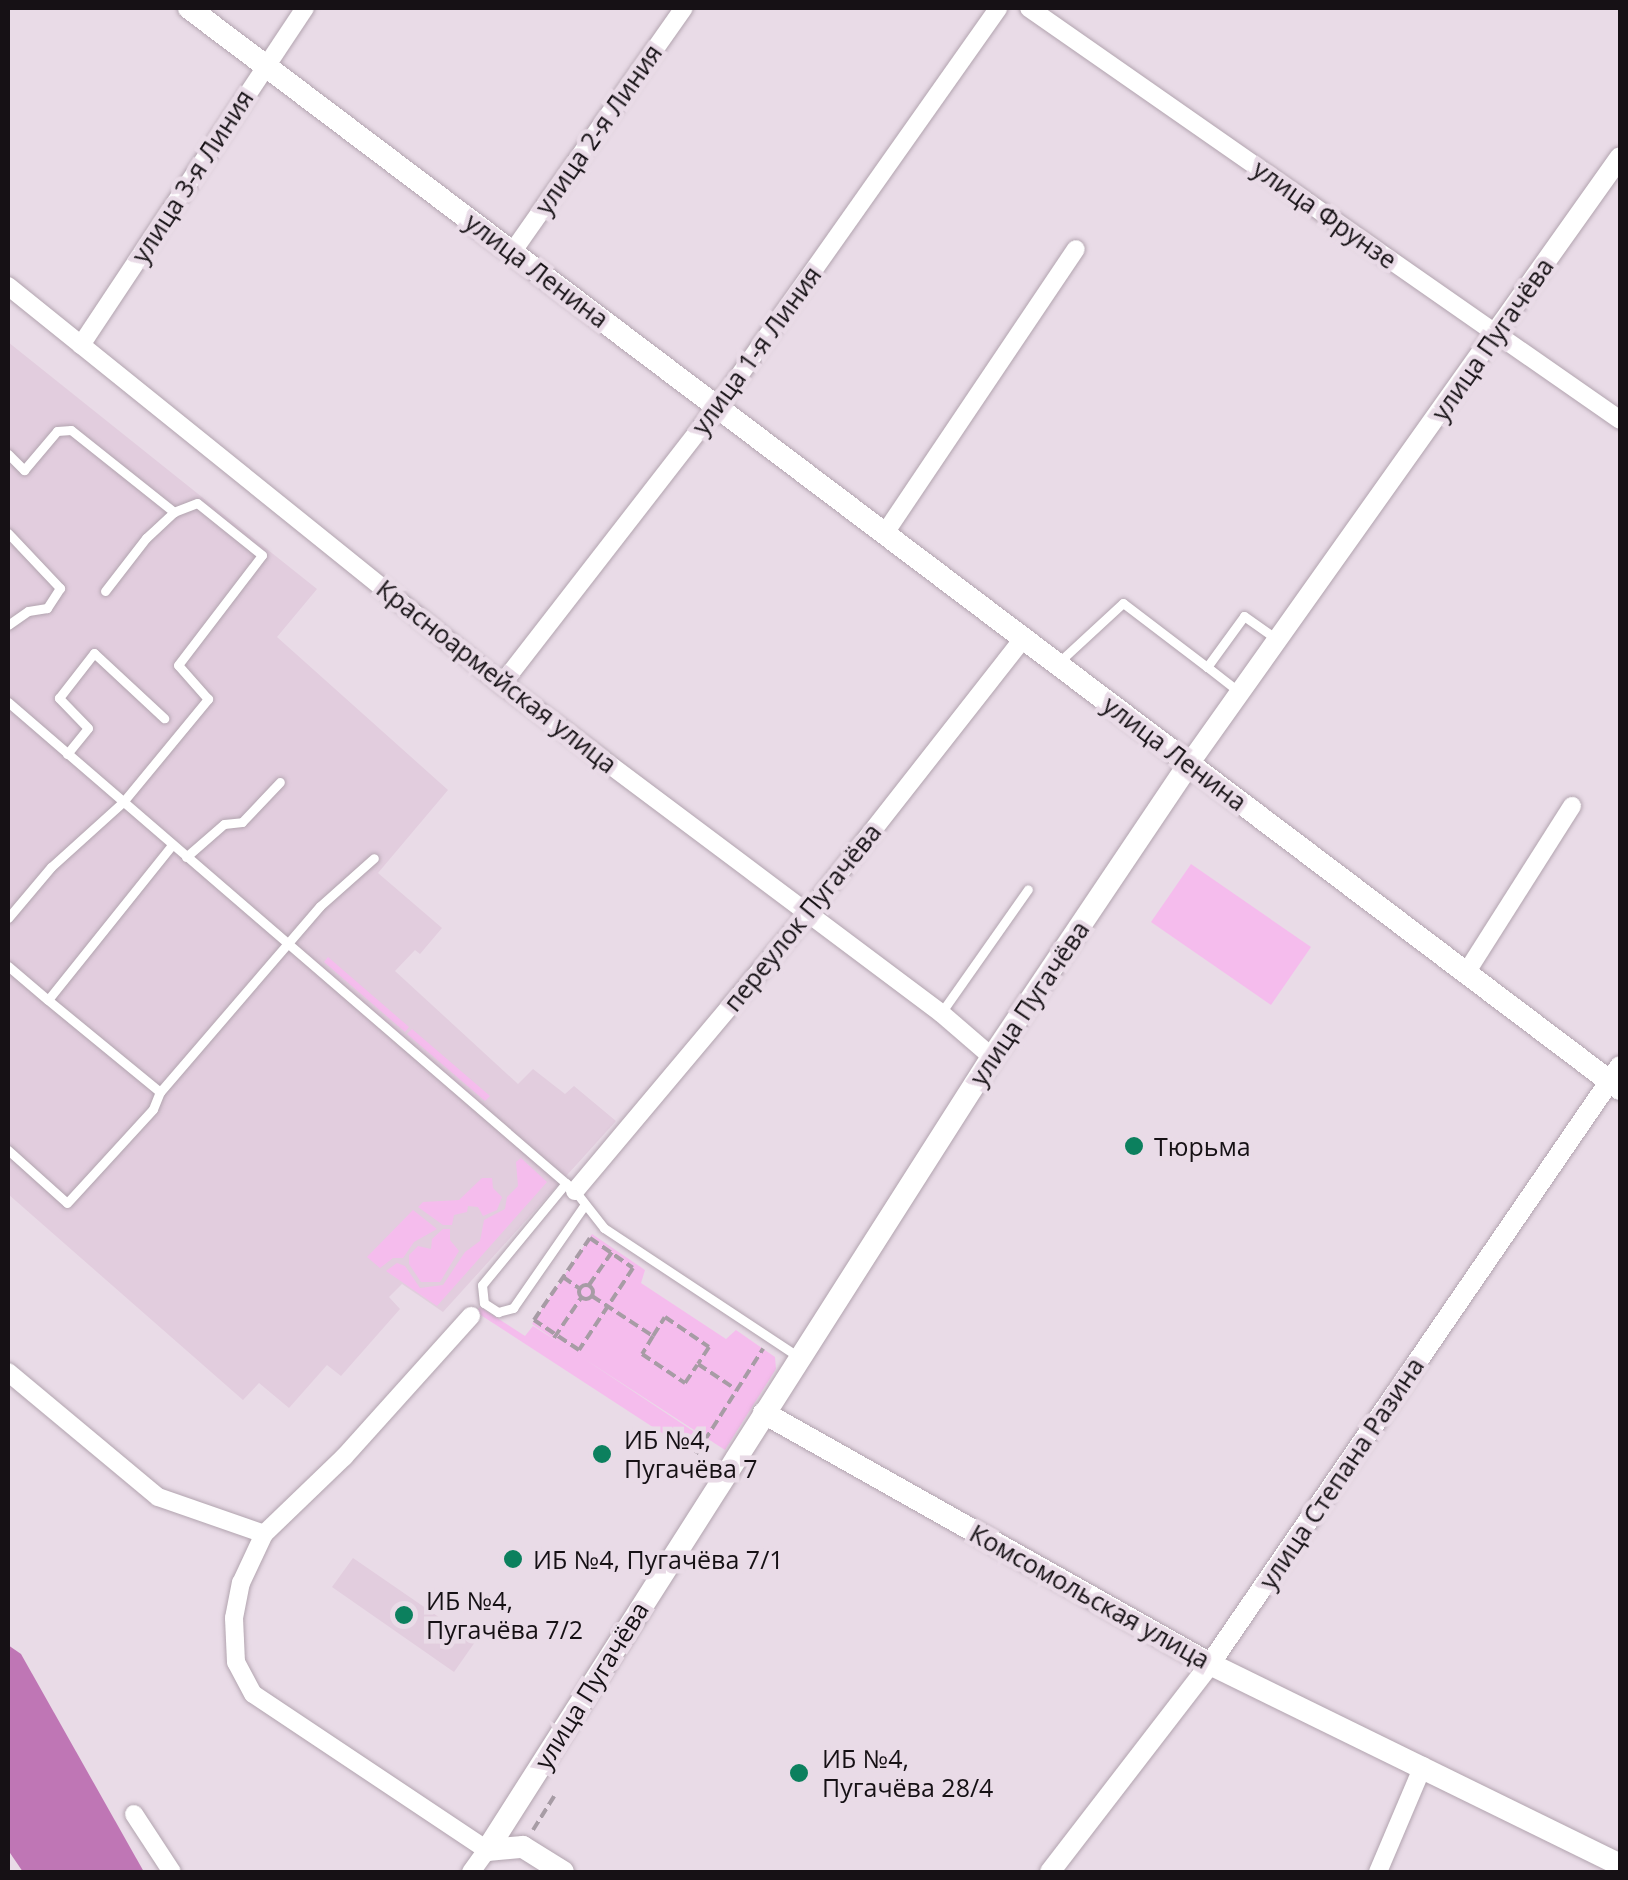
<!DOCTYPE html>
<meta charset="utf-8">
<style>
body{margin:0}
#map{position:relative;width:1628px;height:1880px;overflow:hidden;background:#e9dbe7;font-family:"Open Sans",sans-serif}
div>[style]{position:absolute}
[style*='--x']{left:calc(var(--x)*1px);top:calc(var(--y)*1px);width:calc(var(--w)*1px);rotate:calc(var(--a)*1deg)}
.built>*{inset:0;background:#e2cdde}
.green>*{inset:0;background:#f5bced}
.water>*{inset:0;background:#bf76b5}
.path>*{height:4px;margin-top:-2px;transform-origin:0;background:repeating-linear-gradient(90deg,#a79ca5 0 10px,transparent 0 15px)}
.path>.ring{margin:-2px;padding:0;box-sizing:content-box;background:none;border:4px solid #a79ca5;border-radius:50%}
.roads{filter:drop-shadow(0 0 2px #b2a4af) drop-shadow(0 0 2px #b2a4af)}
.service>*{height:9px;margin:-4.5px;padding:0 4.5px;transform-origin:4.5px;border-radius:4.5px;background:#fff}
.minor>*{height:18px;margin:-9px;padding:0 9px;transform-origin:9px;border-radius:9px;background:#fff}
.tertiary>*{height:20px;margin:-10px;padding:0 10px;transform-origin:10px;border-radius:10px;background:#fff}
.secondary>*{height:22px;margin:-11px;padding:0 11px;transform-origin:11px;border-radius:11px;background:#fff}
.dots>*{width:28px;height:28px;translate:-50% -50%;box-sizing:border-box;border:5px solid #e9dbe7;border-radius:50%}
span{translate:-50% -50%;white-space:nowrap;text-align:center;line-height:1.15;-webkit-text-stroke:9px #e9dbe7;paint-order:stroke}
.street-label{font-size:25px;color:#161115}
.poi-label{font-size:25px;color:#161115}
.left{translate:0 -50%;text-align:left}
.frame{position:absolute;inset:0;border:10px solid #161115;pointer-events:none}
</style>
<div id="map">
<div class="built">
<i style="clip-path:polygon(8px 342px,317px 589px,277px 637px,448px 790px,378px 873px,442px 928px,420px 954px,415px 950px,395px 971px,518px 1084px,533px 1069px,565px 1094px,574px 1086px,616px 1121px,443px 1312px,402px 1284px,389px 1297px,400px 1309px,341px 1376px,327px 1365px,289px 1408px,259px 1383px,243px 1400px,8px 1194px)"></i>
<i style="clip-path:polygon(353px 1558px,475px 1642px,454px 1672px,332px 1587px)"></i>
</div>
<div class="green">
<i style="clip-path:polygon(1191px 864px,1311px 947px,1271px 1005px,1151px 922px)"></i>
<i style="clip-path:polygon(328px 957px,409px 1027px,405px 1032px,324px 962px)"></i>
<i style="clip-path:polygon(412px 1029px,490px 1096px,485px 1101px,407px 1034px)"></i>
<i style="clip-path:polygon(521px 1158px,547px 1182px,437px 1306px,386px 1271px,397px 1263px,405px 1266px,420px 1288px,443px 1285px,465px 1252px,480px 1241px,484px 1220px,505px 1209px,507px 1197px,518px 1186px,516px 1162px)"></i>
<i style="clip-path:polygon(482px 1178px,492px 1178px,493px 1188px,502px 1197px,497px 1210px,483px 1216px,478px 1207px,468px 1206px,467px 1212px,454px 1215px,452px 1225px,443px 1225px,418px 1207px,423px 1202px,459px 1200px)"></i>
<i style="clip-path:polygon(413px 1210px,437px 1229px,414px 1242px,403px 1258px,393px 1258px,380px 1268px,367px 1257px)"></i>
<i style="clip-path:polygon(443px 1229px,450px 1229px,450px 1240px,459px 1251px,440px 1282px,421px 1282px,409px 1264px,409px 1255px,418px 1246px,431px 1249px,432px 1239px)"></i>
<i style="clip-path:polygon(592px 1234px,645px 1270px,641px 1283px,726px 1339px,736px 1330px,775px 1357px,776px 1369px,725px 1450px,583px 1358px,696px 1433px,685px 1448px,476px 1312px,480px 1307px,525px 1336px,533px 1326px,560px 1343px,532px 1324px)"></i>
</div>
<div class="water">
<i style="clip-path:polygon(8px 1645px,21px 1654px,144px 1872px,23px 1872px,8px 1850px)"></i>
</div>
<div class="path">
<i style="--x:590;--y:1238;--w:52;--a:34.9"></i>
<i style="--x:633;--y:1268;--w:98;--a:123.4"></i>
<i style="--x:579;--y:1350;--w:54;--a:-146.3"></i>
<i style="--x:534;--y:1320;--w:99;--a:-55.7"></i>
<i style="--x:563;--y:1277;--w:19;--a:35"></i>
<i class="ring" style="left:579px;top:1285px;width:10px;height:10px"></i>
<i style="--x:589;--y:1285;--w:40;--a:-55.1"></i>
<i style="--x:592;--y:1296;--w:73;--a:33.3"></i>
<i style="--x:653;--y:1336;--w:22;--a:-58"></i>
<i style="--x:665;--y:1317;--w:53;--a:34.3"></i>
<i style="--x:709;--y:1347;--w:20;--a:123"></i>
<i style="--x:698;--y:1364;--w:47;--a:33.7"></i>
<i style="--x:653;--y:1336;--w:21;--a:121"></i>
<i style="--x:642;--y:1354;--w:52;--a:34"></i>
<i style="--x:685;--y:1383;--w:22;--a:-56"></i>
<i style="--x:554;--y:1338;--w:48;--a:-56"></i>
<i style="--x:696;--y:1454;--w:125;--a:-57.5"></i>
<i style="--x:533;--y:1830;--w:40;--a:-58"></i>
</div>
<div class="roads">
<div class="service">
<i style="--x:8;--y:454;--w:23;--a:45"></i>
<i style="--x:24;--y:470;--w:51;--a:-49.8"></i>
<i style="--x:57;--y:431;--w:14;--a:-4"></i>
<i style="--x:71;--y:430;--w:132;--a:38.5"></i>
<i style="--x:8;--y:533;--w:76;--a:46.6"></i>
<i style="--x:60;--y:588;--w:24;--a:123"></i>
<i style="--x:47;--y:608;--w:19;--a:171"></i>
<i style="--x:28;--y:611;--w:24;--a:145"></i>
<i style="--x:1059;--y:662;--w:87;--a:-42.7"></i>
<i style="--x:1123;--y:603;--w:106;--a:37.3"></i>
<i style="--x:1238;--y:691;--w:39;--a:-142"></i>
<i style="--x:1207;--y:667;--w:63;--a:-54"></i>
<i style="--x:1244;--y:616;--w:42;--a:35.2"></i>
<i style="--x:8;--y:702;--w:749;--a:40.78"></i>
<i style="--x:575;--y:1191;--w:47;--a:51.9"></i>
<i style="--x:604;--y:1228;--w:234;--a:33.5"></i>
<i style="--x:67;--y:754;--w:33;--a:-51"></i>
<i style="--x:88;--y:728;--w:42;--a:-134"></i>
<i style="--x:59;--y:698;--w:57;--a:-52.1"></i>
<i style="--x:94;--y:653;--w:96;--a:42.9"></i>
<i style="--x:172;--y:845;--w:198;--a:128.7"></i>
<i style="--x:48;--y:1000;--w:145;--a:39.4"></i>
<i style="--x:160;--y:1092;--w:245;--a:-49.3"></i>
<i style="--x:320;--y:906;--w:72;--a:-41.6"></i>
<i style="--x:186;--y:857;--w:50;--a:-41"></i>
<i style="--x:224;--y:824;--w:18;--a:-6"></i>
<i style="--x:242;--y:822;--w:55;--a:-46.5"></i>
<i style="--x:8;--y:918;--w:67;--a:-49.9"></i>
<i style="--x:51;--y:867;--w:97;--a:-42.1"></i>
<i style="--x:123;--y:802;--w:134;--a:-50.5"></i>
<i style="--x:208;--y:699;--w:45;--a:-131.4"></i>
<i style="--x:178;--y:665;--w:138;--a:-52.6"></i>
<i style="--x:262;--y:555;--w:83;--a:-141.3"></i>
<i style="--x:197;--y:503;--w:25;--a:159"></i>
<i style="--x:174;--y:512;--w:38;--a:137"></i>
<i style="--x:146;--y:538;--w:67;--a:127.7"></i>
<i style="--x:8;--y:966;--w:52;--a:40.4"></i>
<i style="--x:941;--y:1013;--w:151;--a:-54.9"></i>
<i style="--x:8;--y:1150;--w:79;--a:41.9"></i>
<i style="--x:67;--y:1203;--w:127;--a:-47.5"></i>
<i style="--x:153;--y:1109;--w:18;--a:-68"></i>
<i style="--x:566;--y:1183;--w:132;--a:129.5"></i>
<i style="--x:482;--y:1285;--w:18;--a:84"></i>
<i style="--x:484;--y:1303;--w:17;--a:33"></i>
<i style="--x:498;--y:1312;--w:16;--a:-15"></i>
<i style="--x:513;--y:1308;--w:124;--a:-55.2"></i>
</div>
<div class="minor">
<i style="--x:1029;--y:8;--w:720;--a:34.88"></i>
<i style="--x:513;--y:251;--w:297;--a:-54.9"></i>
<i style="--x:8;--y:286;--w:634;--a:38.86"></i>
<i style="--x:502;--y:684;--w:549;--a:36.85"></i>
<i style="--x:941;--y:1013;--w:67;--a:40.8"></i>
<i style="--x:81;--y:345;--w:405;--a:-56.4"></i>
<i style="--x:885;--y:533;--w:342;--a:-56.1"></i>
<i style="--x:502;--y:684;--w:351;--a:-52.2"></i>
<i style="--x:717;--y:407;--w:488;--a:-54.8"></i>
<i style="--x:1466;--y:973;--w:198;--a:-57.6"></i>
<i style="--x:575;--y:1191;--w:363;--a:-50"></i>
<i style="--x:808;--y:913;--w:348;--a:-51.9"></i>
<i style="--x:8;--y:1372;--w:195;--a:39.8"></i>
<i style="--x:158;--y:1497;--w:112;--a:19.2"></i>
<i style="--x:134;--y:1814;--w:69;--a:56.8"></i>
<i style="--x:471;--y:1872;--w:27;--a:-54"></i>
<i style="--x:487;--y:1850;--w:281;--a:-146.3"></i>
<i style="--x:253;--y:1694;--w:36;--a:-118"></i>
<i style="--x:236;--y:1662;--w:44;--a:-92.6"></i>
<i style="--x:234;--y:1618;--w:36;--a:-79"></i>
<i style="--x:241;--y:1583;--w:54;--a:-64.9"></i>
<i style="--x:264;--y:1534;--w:111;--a:-43.9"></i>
<i style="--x:344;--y:1457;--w:190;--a:-48"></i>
<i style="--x:1378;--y:1872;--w:115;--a:-67"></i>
</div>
<div class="tertiary">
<i style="--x:1189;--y:764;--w:744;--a:-54.62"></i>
<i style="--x:1050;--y:1872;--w:262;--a:-52.4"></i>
<i style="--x:1210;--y:1664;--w:725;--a:-55.56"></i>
</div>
<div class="secondary">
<i style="--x:189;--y:8;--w:1793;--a:37.07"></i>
<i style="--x:764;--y:1413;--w:512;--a:29.37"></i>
<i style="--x:1210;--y:1664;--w:457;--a:26.1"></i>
<i style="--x:487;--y:1850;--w:940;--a:-57.51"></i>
<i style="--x:992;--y:1057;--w:353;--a:-56.1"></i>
<i style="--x:487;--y:1850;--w:36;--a:-5"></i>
<i style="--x:523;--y:1847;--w:47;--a:32"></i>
</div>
</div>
<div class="dots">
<i style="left:1134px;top:1146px;background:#0c805e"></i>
<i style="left:602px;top:1454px;background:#0c805e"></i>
<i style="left:513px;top:1559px;background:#0c805e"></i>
<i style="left:404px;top:1615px;background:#0c805e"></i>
<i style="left:799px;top:1773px;background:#0c805e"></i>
</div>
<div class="street-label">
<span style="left:598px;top:129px;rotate:-55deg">улица 2-я Линия</span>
<span style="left:192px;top:176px;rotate:-57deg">улица 3-я Линия</span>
<span style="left:1325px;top:214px;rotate:35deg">улица Фрунзе</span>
<span style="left:537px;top:270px;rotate:37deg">улица Ленина</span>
<span style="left:1492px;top:339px;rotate:-55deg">улица Пугачёва</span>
<span style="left:756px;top:350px;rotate:-54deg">улица 1-я Линия</span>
<span style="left:497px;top:676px;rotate:38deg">Красноармейская улица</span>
<span style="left:1175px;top:753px;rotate:37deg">улица Ленина</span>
<span style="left:802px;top:917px;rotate:-51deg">переулок Пугачёва</span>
<span style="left:1029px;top:1003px;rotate:-56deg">улица Пугачёва</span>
<span style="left:1341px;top:1473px;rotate:-56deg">улица Степана Разина</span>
<span style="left:1090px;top:1596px;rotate:29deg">Комсомольская улица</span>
<span style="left:591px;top:1685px;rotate:-58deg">улица Пугачёва</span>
</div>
<div class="poi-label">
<span class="left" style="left:1154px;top:1146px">Тюрьма</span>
<span class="left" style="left:624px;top:1454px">ИБ №4,<br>Пугачёва 7</span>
<span class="left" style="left:533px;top:1559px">ИБ №4, Пугачёва 7/1</span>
<span class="left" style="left:426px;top:1615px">ИБ №4,<br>Пугачёва 7/2</span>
<span class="left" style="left:822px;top:1773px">ИБ №4,<br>Пугачёва 28/4</span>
</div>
<div class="frame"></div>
</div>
